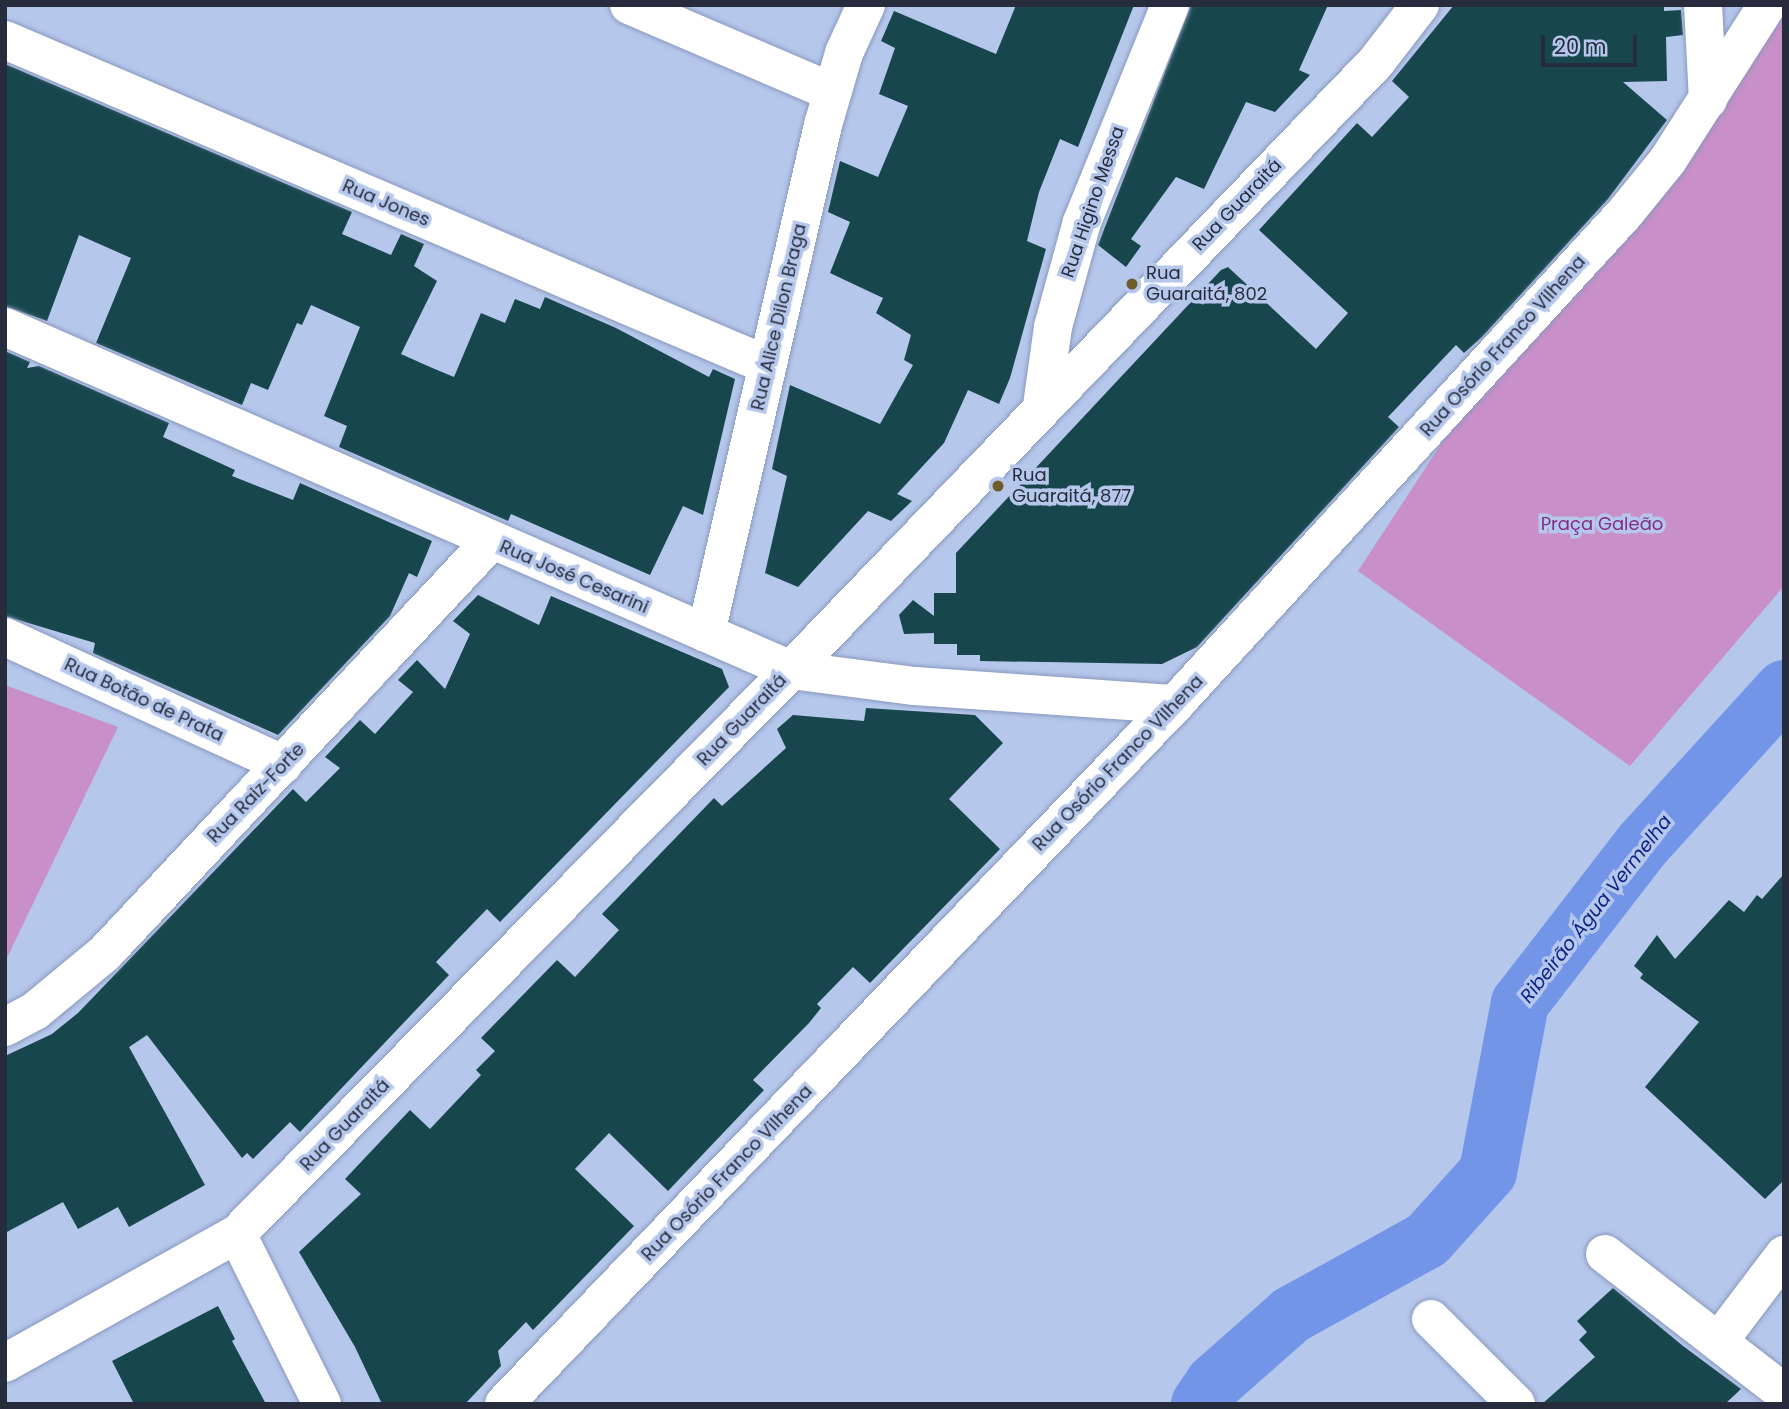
<!DOCTYPE html>
<meta charset="utf-8">
<style>
body{margin:0}
#map{position:relative;width:1789px;height:1409px;overflow:hidden;background:#b6c7ec;font-family:Poppins,sans-serif}
div>[style]{position:absolute}
[style*='--x']{left:calc(var(--x)*1px);top:calc(var(--y)*1px);width:calc(var(--w)*1px);rotate:calc(var(--a)*1deg)}
.green>*{inset:0;background:#c98fc9}
.river>*{height:58px;margin:-29px;padding:0 29px;transform-origin:29px;border-radius:29px;background:#7395e8}
.building>*{inset:0;background:#17474d}
.roads{filter:drop-shadow(0 0 2px #8999bd) drop-shadow(0 0 2px #8999bd)}
.minor>*{height:38px;margin:-19px;padding:0 19px;transform-origin:19px;border-radius:19px;background:#fff}
.dots>*{width:19px;height:19px;translate:-50% -50%;box-sizing:border-box;border:4px solid #b6c7ec;border-radius:50%}
span{translate:-50% -50%;white-space:nowrap;text-align:center;line-height:1.15;-webkit-text-stroke:7px #b6c7ec;paint-order:stroke}
.street-label{font-size:18px;color:#262c3b}
.poi-label{font-size:18px;color:#262c3b}
.left{translate:0 -50%;text-align:left}
.park-label{font-size:18px;color:#832d86}
.water-label{font-size:19px;color:#0f2484;font-style:italic}
.frame{position:absolute;inset:0;border:7px solid #262c3b;pointer-events:none}
.scale{position:absolute;left:1541px;top:35px;width:96px;height:32px;box-sizing:border-box;border:4px solid #262c3b;border-top:0;padding-left:9px;font-size:21px;line-height:24px;white-space:nowrap;color:#262c3b;-webkit-text-stroke:5px #b6c7ec;paint-order:stroke}
</style>
<div id="map">
<div class="green">
<i style="clip-path:polygon(1784px 5px,1784px 586px,1630px 766px,1358px 571px,1472px 397px)"></i>
<i style="clip-path:polygon(5px 685px,118px 727px,5px 962px)"></i>
</div>
<div class="river">
<i style="--x:1200;--y:1404;--w:25;--a:-56"></i>
<i style="--x:1214;--y:1383;--w:103;--a:-41.4"></i>
<i style="--x:1291;--y:1315;--w:155;--a:-28.9"></i>
<i style="--x:1427;--y:1240;--w:91;--a:-48.1"></i>
<i style="--x:1488;--y:1172;--w:172;--a:-79.3"></i>
<i style="--x:1520;--y:1003;--w:200;--a:-52.3"></i>
<i style="--x:1642;--y:845;--w:211;--a:-47.7"></i>
</div>
<div class="building">
<i style="clip-path:polygon(1016px 5px,1134px 5px,1078px 147px,1060px 139px,1039px 192px,1027px 241px,1046px 249px,1010px 378px,999px 404px,968px 390px,944px 443px,897px 494px,912px 501px,891px 521px,868px 511px,798px 587px,765px 573px,787px 476px,772px 469px,790px 385px,880px 424px,913px 365px,904px 360px,911px 335px,876px 313px,883px 298px,830px 273px,850px 222px,828px 212px,840px 161px,878px 177px,908px 106px,879px 94px,895px 48px,881px 41px,894px 11px,996px 54px)"></i>
<i style="clip-path:polygon(1191px 5px,1328px 5px,1299px 70px,1310px 75px,1275px 112px,1246px 102px,1204px 189px,1176px 177px,1131px 239px,1141px 246px,1126px 267px,1098px 245px)"></i>
<i style="clip-path:polygon(1454px 5px,1664px 5px,1664px 11px,1681px 10px,1683px 35px,1666px 37px,1667px 81px,1623px 82px,1667px 120px,1608px 199px,1482px 337px,1464px 353px,1456px 345px,1388px 417px,1399px 427px,1197px 647px,1162px 664px,980px 661px,980px 655px,957px 655px,957px 644px,934px 644px,934px 633px,904px 634px,899px 615px,913px 600px,934px 616px,934px 593px,956px 593px,956px 553px,1221px 270px,1228px 267px,1316px 349px,1348px 313px,1259px 230px,1357px 123px,1372px 137px,1409px 97px,1392px 81px)"></i>
<i style="clip-path:polygon(5px 64px,352px 212px,342px 234px,391px 255px,401px 234px,424px 244px,414px 266px,437px 281px,401px 354px,430px 367px,454px 377px,481px 313px,505px 323px,515px 299px,540px 309px,545px 297px,616px 328px,709px 377px,713px 369px,735px 379px,703px 515px,683px 506px,650px 575px,511px 514px,508px 521px,339px 447px,347px 426px,324px 416px,360px 327px,311px 305px,302px 325px,297px 323px,268px 390px,251px 383px,242px 405px,96px 343px,131px 258px,79px 235px,47px 321px,5px 306px)"></i>
<i style="clip-path:polygon(5px 351px,30px 362px,27px 368px,39px 366px,169px 423px,163px 437px,235px 470px,232px 476px,293px 500px,300px 483px,432px 541px,417px 577px,409px 573px,390px 616px,278px 735px,93px 653px,95px 643px,5px 616px)"></i>
<i style="clip-path:polygon(478px 595px,539px 625px,551px 596px,722px 669px,729px 687px,500px 922px,487px 909px,455px 942px,436px 962px,449px 975px,300px 1132px,290px 1122px,253px 1159px,247px 1153px,242px 1158px,147px 1035px,129px 1047px,205px 1185px,129px 1227px,118px 1207px,78px 1229px,63px 1202px,5px 1233px,5px 1056px,52px 1034px,78px 1013px,293px 789px,306px 802px,340px 768px,325px 757px,360px 720px,375px 734px,413px 692px,398px 680px,417px 660px,445px 689px,470px 634px,453px 621px)"></i>
<i style="clip-path:polygon(866px 708px,975px 715px,1003px 743px,949px 799px,1000px 849px,870px 983px,853px 967px,817px 1004px,821px 1008px,809px 1023px,753px 1080px,764px 1090px,668px 1191px,609px 1133px,575px 1169px,634px 1226px,533px 1330px,526px 1322px,498px 1351px,501px 1366px,465px 1404px,382px 1404px,355px 1347px,299px 1252px,361px 1194px,345px 1179px,410px 1110px,430px 1129px,481px 1075px,476px 1070px,495px 1051px,481px 1038px,557px 960px,575px 977px,619px 930px,602px 914px,714px 798px,722px 806px,786px 748px,777px 729px,793px 715px,864px 721px)"></i>
<i style="clip-path:polygon(1784px 874px,1784px 1180px,1765px 1199px,1645px 1087px,1699px 1022px,1640px 978px,1643px 974px,1634px 966px,1657px 935px,1675px 959px,1729px 900px,1744px 912px,1757px 895px,1762px 899px)"></i>
<i style="clip-path:polygon(1613px 1288px,1683px 1346px,1741px 1389px,1725px 1404px,1542px 1404px,1595px 1357px,1579px 1340px,1587px 1332px,1577px 1321px)"></i>
<i style="clip-path:polygon(218px 1306px,235px 1339px,232px 1341px,266px 1404px,134px 1404px,112px 1361px)"></i>
</div>
<div class="roads">
<div class="minor">
<i style="--x:629;--y:5;--w:221;--a:23.2"></i>
<i style="--x:1703;--y:5;--w:95;--a:87"></i>
<i style="--x:5;--y:40;--w:828;--a:23.1"></i>
<i style="--x:5;--y:327;--w:858;--a:23.58"></i>
<i style="--x:791;--y:670;--w:125;--a:7.4"></i>
<i style="--x:915;--y:686;--w:261;--a:4"></i>
<i style="--x:1042;--y:406;--w:80;--a:-82.1"></i>
<i style="--x:1053;--y:327;--w:109;--a:-74.6"></i>
<i style="--x:1082;--y:222;--w:234;--a:-67.9"></i>
<i style="--x:706;--y:633;--w:521;--a:-77.03"></i>
<i style="--x:823;--y:125;--w:75;--a:-73.7"></i>
<i style="--x:844;--y:53;--w:53;--a:-65.4"></i>
<i style="--x:5;--y:637;--w:306;--a:24.6"></i>
<i style="--x:5;--y:1027;--w:34;--a:-28"></i>
<i style="--x:35;--y:1011;--w:91;--a:-39.6"></i>
<i style="--x:105;--y:953;--w:565;--a:-46.87"></i>
<i style="--x:237;--y:1234;--w:190;--a:63.4"></i>
<i style="--x:1605;--y:1254;--w:227;--a:37.8"></i>
<i style="--x:1431;--y:1319;--w:120;--a:45"></i>
<i style="--x:1719;--y:1341;--w:108;--a:-52.9"></i>
<i style="--x:5;--y:1363;--w:265;--a:-29.1"></i>
<i style="--x:237;--y:1234;--w:791;--a:-45.51"></i>
<i style="--x:791;--y:670;--w:844;--a:-46.1"></i>
<i style="--x:1376;--y:62;--w:72;--a:-52.3"></i>
<i style="--x:504;--y:1404;--w:970;--a:-46.21"></i>
<i style="--x:1175;--y:704;--w:666;--a:-47.49"></i>
<i style="--x:1625;--y:213;--w:68;--a:-50.9"></i>
<i style="--x:1668;--y:160;--w:184;--a:-57.4"></i>
</div>
</div>
<div class="dots">
<i style="left:1132px;top:284px;background:#705b2a"></i>
<i style="left:998px;top:486px;background:#705b2a"></i>
</div>
<div class="street-label">
<span style="left:1093px;top:202px;rotate:-71deg">Rua Higino Messa</span>
<span style="left:386px;top:203px;rotate:23deg">Rua Jones</span>
<span style="left:1237px;top:205px;rotate:-46deg">Rua Guaraitá</span>
<span style="left:779px;top:317px;rotate:-77deg">Rua Alice Dilon Braga</span>
<span style="left:1503px;top:346px;rotate:-48deg">Rua Osório Franco Vilhena</span>
<span style="left:574px;top:577px;rotate:23deg">Rua José Cesarini</span>
<span style="left:144px;top:700px;rotate:25deg">Rua Botão de Prata</span>
<span style="left:742px;top:720px;rotate:-46deg">Rua Guaraitá</span>
<span style="left:1118px;top:763px;rotate:-46deg">Rua Osório Franco Vilhena</span>
<span style="left:256px;top:793px;rotate:-46deg">Rua Raiz-Forte</span>
<span style="left:345px;top:1125px;rotate:-46deg">Rua Guaraitá</span>
<span style="left:727px;top:1173px;rotate:-46deg">Rua Osório Franco Vilhena</span>
</div>
<div class="poi-label">
<span class="left" style="left:1146px;top:284px">Rua<br>Guaraitá, 802</span>
<span class="left" style="left:1012px;top:486px">Rua<br>Guaraitá, 877</span>
</div>
<div class="park-label">
<span style="left:1602px;top:524px">Praça Galeão</span>
</div>
<div class="water-label">
<span style="left:1596px;top:909px;rotate:-52deg">Ribeirão Água Vermelha</span>
</div>
<div class="frame"></div>
<div class="scale">20 m</div>
</div>
